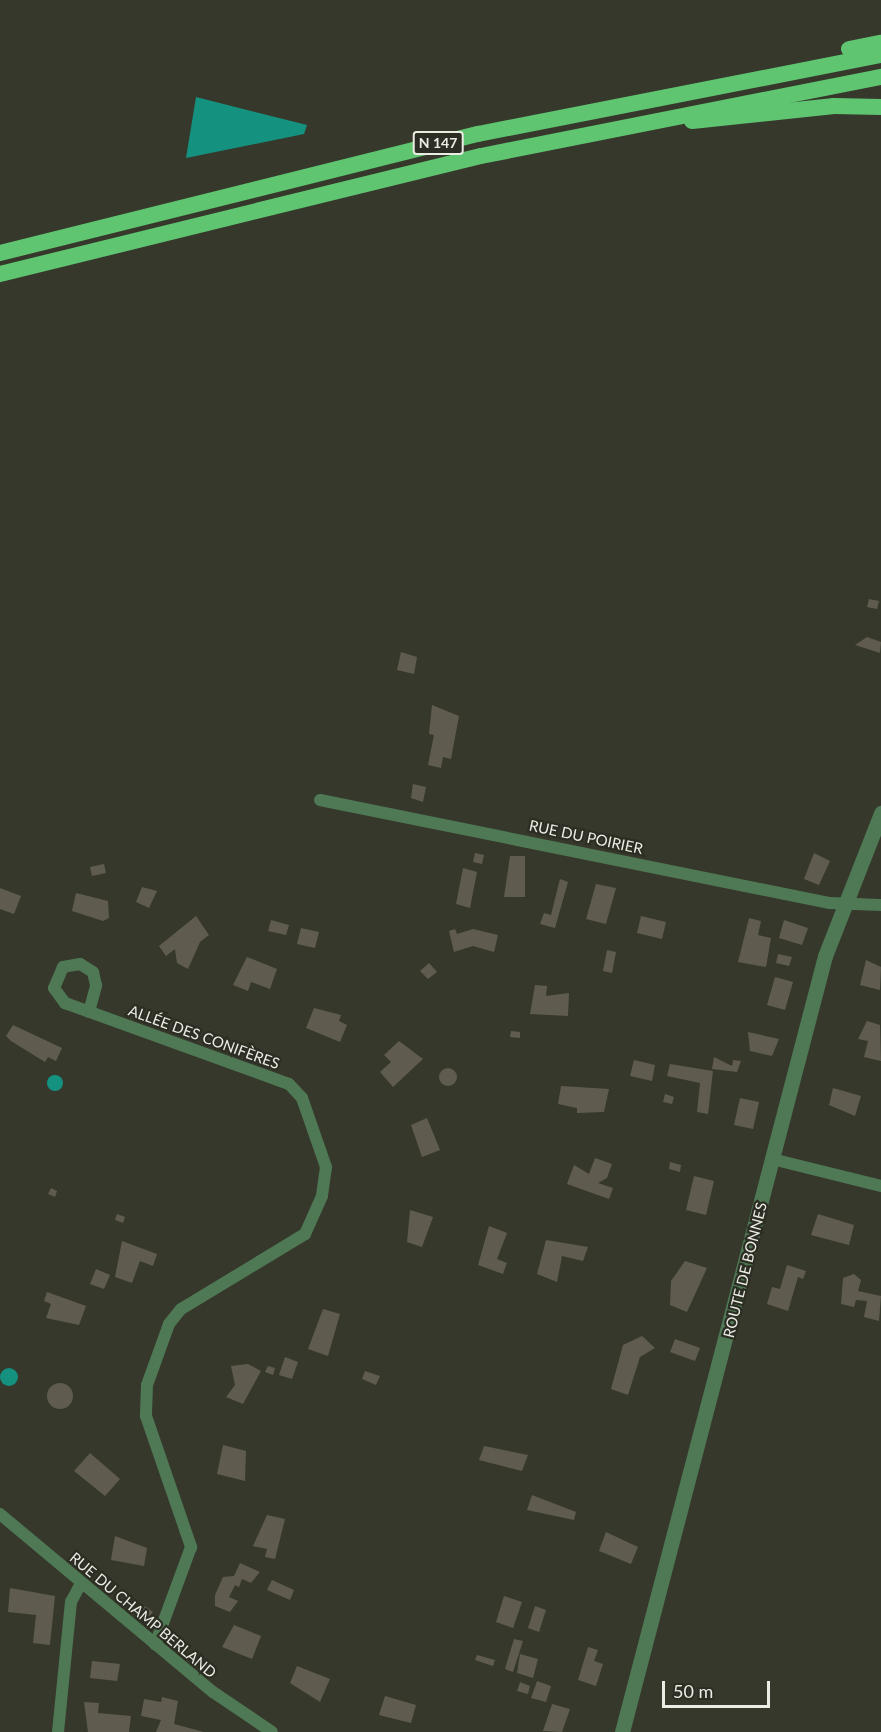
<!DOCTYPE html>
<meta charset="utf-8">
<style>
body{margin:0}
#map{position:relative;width:881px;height:1732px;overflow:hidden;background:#36382c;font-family:Lato,sans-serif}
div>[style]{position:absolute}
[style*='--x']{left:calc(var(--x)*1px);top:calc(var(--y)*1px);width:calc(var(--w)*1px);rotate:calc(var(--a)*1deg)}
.water>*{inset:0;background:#14927f}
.round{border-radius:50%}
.building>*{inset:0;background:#605b4f}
.minor>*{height:12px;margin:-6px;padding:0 6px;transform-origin:6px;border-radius:6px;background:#4e7954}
.tertiary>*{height:15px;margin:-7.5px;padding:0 7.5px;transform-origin:7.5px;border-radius:7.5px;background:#4e7954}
.trunk>*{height:16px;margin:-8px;padding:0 8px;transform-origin:8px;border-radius:8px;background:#5fc571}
span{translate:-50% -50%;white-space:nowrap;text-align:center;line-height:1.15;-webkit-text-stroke:4.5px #2c2e23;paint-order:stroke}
.shield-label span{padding:2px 4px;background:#2c2e23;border:2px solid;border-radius:4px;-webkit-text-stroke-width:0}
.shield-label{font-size:14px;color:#ebede5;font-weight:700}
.street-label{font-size:15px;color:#ebede5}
.scale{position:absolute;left:662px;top:1681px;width:108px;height:27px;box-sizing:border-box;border:3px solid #ebede5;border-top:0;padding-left:8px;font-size:18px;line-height:21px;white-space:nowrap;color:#ebede5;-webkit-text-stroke:4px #2c2e23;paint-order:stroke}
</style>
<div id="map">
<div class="water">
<i style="clip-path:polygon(196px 97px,307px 125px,304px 134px,186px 158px)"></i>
<i class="round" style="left:47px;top:1075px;width:16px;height:16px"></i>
<i class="round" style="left:0;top:1368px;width:18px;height:18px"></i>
</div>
<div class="building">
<i style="clip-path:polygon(869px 599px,879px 601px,877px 609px,867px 607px)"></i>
<i style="clip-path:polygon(867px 637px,881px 642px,880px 653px,855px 645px)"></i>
<i style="clip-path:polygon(401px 652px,417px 657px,414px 674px,397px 670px)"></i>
<i style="clip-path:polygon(432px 705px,459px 716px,451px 759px,443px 757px,441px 768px,428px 765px,434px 735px,429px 734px)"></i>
<i style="clip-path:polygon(413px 784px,426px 787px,423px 802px,411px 798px)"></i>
<i style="clip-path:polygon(475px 853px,484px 855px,482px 864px,473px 862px)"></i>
<i style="clip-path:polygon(814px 853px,830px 861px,819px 885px,804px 879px)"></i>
<i style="clip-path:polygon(510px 856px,525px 856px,525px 897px,504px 897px)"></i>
<i style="clip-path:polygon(104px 864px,106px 873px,92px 876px,90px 867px)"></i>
<i style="clip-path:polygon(463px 868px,477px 872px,470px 908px,456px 904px)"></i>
<i style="clip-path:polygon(560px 879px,568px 882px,555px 928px,540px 924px,544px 913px,551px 915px)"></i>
<i style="clip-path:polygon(596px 884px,616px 888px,606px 924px,586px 919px)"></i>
<i style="clip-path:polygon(142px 887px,157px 891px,149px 908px,136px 902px)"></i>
<i style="clip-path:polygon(0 888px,21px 896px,14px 914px,0 909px)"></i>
<i style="clip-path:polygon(76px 893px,108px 901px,109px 918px,103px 921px,72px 911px)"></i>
<i style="clip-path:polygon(196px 916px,209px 935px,200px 942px,188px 969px,177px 963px,175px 949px,166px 956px,159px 946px)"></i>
<i style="clip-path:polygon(641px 916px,666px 922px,662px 939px,637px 933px)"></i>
<i style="clip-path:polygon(749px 918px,761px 921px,758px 935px,771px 938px,766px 967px,738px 962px)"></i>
<i style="clip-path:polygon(271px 920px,289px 925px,286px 935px,268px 931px)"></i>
<i style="clip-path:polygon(784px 920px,808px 928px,802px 945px,779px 938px)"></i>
<i style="clip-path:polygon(301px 928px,319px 932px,315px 948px,297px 944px)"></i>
<i style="clip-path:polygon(455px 929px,457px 934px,473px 929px,498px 935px,494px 952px,473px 946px,454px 952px,449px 931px)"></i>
<i style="clip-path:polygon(607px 950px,616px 952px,612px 973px,603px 971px)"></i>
<i style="clip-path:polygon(778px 954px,792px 957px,789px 966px,776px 963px)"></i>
<i style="clip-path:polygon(247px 957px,277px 969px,270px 989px,251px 982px,248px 991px,233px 985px)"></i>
<i style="clip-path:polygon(866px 960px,881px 967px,880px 990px,860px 985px)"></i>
<i style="clip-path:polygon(429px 963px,437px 972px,428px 979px,420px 971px)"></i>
<i style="clip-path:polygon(775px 977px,793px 982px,785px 1010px,767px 1005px)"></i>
<i style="clip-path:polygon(535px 985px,547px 986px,546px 996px,569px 993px,568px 1016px,530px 1014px)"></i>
<i style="clip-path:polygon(314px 1008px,341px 1015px,339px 1021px,347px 1025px,340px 1042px,306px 1028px)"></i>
<i style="clip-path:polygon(867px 1021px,880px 1025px,881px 1061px,864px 1057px,868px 1041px,858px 1039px)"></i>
<i style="clip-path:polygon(13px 1025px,62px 1048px,56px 1061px,48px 1057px,45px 1062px,11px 1041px,6px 1036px)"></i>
<i style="clip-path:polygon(511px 1031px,520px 1032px,520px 1038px,510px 1037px)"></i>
<i style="clip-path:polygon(748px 1032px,779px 1039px,772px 1056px,750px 1051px)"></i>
<i style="clip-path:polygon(399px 1041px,423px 1059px,393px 1087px,380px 1072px,391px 1062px,384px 1055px)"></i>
<i style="clip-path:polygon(714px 1057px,732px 1066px,733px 1060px,741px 1061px,737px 1072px,712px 1069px)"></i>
<i style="clip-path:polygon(634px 1060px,655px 1065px,652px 1081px,630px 1076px)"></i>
<i style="clip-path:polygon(670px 1064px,713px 1071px,708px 1114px,697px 1112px,700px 1083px,667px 1076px)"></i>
<i class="round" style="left:439px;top:1068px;width:18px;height:18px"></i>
<i style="clip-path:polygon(561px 1086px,609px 1089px,604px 1112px,577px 1113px,577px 1108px,558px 1104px)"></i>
<i style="clip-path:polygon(833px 1088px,861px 1096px,855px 1116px,829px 1105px)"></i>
<i style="clip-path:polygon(665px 1094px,674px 1097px,672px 1104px,663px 1102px)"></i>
<i style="clip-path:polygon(740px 1098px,759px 1102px,753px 1129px,734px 1125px)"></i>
<i style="clip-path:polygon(427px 1118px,440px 1150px,422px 1157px,411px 1125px)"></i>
<i style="clip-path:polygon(595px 1158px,612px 1164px,607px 1178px,598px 1183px,613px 1188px,609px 1199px,567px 1184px,574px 1165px,589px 1174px)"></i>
<i style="clip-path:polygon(670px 1162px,681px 1165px,680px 1172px,669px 1169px)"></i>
<i style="clip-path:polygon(694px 1176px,714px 1181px,706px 1215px,686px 1210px)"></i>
<i style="clip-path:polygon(51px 1188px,57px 1191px,55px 1197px,48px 1194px)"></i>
<i style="clip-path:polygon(410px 1210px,433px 1217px,422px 1247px,407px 1242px)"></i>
<i style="clip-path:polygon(117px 1214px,125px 1217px,123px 1223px,115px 1220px)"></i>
<i style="clip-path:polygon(818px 1214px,854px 1225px,849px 1245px,811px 1235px)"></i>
<i style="clip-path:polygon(489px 1226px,507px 1233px,497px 1259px,507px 1263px,503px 1274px,478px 1265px)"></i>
<i style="clip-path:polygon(546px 1240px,588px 1247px,583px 1261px,562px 1256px,557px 1282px,537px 1274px)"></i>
<i style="clip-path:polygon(122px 1241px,157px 1254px,153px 1266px,140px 1261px,132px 1283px,115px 1277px)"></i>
<i style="clip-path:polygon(685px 1261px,707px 1268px,687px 1312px,670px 1305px,671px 1281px)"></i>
<i style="clip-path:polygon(787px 1265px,806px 1271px,803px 1279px,798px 1277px,788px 1311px,767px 1304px,772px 1287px,780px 1289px)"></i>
<i style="clip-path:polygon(96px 1269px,110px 1275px,104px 1289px,90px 1284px)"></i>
<i style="clip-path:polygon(854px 1274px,861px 1280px,858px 1291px,881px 1296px,879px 1321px,864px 1317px,867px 1301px,856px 1300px,854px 1307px,841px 1304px,843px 1278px)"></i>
<i style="clip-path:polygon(47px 1292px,86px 1306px,79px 1325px,46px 1318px,51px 1304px,44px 1301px)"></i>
<i style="clip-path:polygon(323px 1309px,340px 1314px,328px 1356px,308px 1349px)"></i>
<i style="clip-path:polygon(642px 1336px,655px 1348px,640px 1357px,628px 1395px,611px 1389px,623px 1345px)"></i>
<i style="clip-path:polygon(675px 1339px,700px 1348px,695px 1361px,670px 1352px)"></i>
<i style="clip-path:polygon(285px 1357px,298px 1362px,292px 1379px,279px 1375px)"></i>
<i style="clip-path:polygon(248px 1364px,261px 1371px,243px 1404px,226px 1397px,235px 1385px,231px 1366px)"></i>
<i style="clip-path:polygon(268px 1366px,275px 1368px,273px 1375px,265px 1372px)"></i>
<i style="clip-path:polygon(365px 1371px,380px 1376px,376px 1385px,362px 1379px)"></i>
<i class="round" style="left:47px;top:1383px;width:26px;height:26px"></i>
<i style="clip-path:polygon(223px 1445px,246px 1451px,245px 1481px,217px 1474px)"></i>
<i style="clip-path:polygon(484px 1446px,528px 1455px,522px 1471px,479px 1460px)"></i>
<i style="clip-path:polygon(90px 1453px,120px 1479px,105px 1496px,74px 1471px)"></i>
<i style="clip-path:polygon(532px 1495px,576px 1512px,574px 1520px,527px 1510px)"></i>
<i style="clip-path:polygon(267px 1515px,285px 1519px,275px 1559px,265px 1557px,267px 1549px,253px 1546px)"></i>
<i style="clip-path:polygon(606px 1532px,638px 1547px,631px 1564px,599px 1551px)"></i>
<i style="clip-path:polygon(115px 1536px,147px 1548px,144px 1566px,111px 1560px)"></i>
<i style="clip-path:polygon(240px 1563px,260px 1572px,251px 1583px,242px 1579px,239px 1587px,235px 1585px,229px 1597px,238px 1601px,230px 1612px,215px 1606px,215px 1595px,223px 1577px,234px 1576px)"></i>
<i style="clip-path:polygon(272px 1580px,294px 1590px,290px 1600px,267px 1590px)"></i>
<i style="clip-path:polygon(10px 1588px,55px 1596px,50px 1645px,33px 1643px,36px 1615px,8px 1612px)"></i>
<i style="clip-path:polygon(504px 1596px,522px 1602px,513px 1628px,496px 1622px)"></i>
<i style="clip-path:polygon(145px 1606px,153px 1612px,147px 1619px,140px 1613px)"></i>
<i style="clip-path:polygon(535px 1606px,546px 1610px,539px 1632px,528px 1628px)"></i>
<i style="clip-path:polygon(234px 1625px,261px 1636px,252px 1659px,222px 1647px)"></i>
<i style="clip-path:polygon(514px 1639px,523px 1641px,513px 1672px,505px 1669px)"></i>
<i style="clip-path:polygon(588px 1647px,598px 1650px,594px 1661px,603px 1664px,596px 1686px,578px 1680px)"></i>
<i style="clip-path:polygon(520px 1654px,538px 1659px,533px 1678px,517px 1673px)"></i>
<i style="clip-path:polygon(477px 1655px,495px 1660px,493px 1666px,475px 1660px)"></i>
<i style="clip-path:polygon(92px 1661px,120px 1664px,117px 1681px,90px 1678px)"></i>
<i style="clip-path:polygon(297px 1666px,330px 1679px,320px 1702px,290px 1683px)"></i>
<i style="clip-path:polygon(537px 1681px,551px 1686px,546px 1702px,531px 1698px)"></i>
<i style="clip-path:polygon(520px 1682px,530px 1686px,528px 1694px,517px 1691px)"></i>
<i style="clip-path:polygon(385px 1696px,416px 1705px,411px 1723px,379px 1715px)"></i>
<i style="clip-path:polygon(162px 1697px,178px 1701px,174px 1724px,204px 1732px,156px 1732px,161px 1720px,141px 1716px,144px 1699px,161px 1702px)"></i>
<i style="clip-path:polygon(84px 1702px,99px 1703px,98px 1713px,131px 1716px,129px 1732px,88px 1732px)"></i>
<i style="clip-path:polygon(552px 1704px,570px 1709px,562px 1732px,543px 1731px)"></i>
</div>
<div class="minor">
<i style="--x:320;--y:800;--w:519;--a:11.44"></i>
<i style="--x:829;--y:903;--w:52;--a:2.2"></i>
<i style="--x:89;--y:1012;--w:28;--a:-75"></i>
<i style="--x:96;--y:985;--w:13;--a:-103"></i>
<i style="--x:93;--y:972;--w:15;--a:-148"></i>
<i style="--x:80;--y:964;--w:17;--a:170"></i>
<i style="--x:63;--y:967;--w:23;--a:113"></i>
<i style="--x:54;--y:988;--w:19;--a:54"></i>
<i style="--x:65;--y:1003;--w:238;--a:19.9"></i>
<i style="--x:289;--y:1084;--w:19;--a:47"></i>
<i style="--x:302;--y:1098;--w:73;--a:70.8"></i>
<i style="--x:326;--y:1167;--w:29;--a:98"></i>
<i style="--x:322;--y:1196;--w:42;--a:114.1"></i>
<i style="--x:305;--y:1234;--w:145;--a:148.8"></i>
<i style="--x:181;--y:1309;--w:19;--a:129"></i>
<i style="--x:169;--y:1324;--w:65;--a:109.8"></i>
<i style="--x:147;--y:1385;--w:31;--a:92"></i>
<i style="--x:146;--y:1416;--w:139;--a:71"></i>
<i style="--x:191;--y:1547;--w:104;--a:110.2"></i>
<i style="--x:772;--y:1159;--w:112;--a:13.9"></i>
<i style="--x:0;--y:1514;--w:278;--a:39.9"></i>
<i style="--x:213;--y:1692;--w:71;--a:34.1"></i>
<i style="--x:58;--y:1732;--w:131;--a:-84.3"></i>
<i style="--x:71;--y:1602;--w:21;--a:-62"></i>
</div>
<div class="tertiary">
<i style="--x:622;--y:1732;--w:802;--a:-75.34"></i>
<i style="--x:825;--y:956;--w:154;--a:-68.6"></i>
</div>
<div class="trunk">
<i style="--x:849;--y:49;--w:33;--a:-11"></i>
<i style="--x:692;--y:121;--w:143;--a:-6"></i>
<i style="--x:834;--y:106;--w:47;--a:1.2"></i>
<i style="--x:0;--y:253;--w:493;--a:-14"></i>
<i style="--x:478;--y:134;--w:411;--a:-11.1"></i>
<i style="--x:0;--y:274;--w:495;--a:-13.8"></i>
<i style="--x:481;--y:156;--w:408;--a:-11.2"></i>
</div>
<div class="shield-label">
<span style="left:438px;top:143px">N 147</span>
</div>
<div class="street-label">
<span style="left:586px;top:837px;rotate:12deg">RUE DU POIRIER</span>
<span style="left:204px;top:1037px;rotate:20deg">ALLÉE DES CONIFÈRES</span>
<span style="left:745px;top:1270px;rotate:-76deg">ROUTE DE BONNES</span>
<span style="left:143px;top:1615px;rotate:40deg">RUE DU CHAMP BERLAND</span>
</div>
<div class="scale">50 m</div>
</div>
